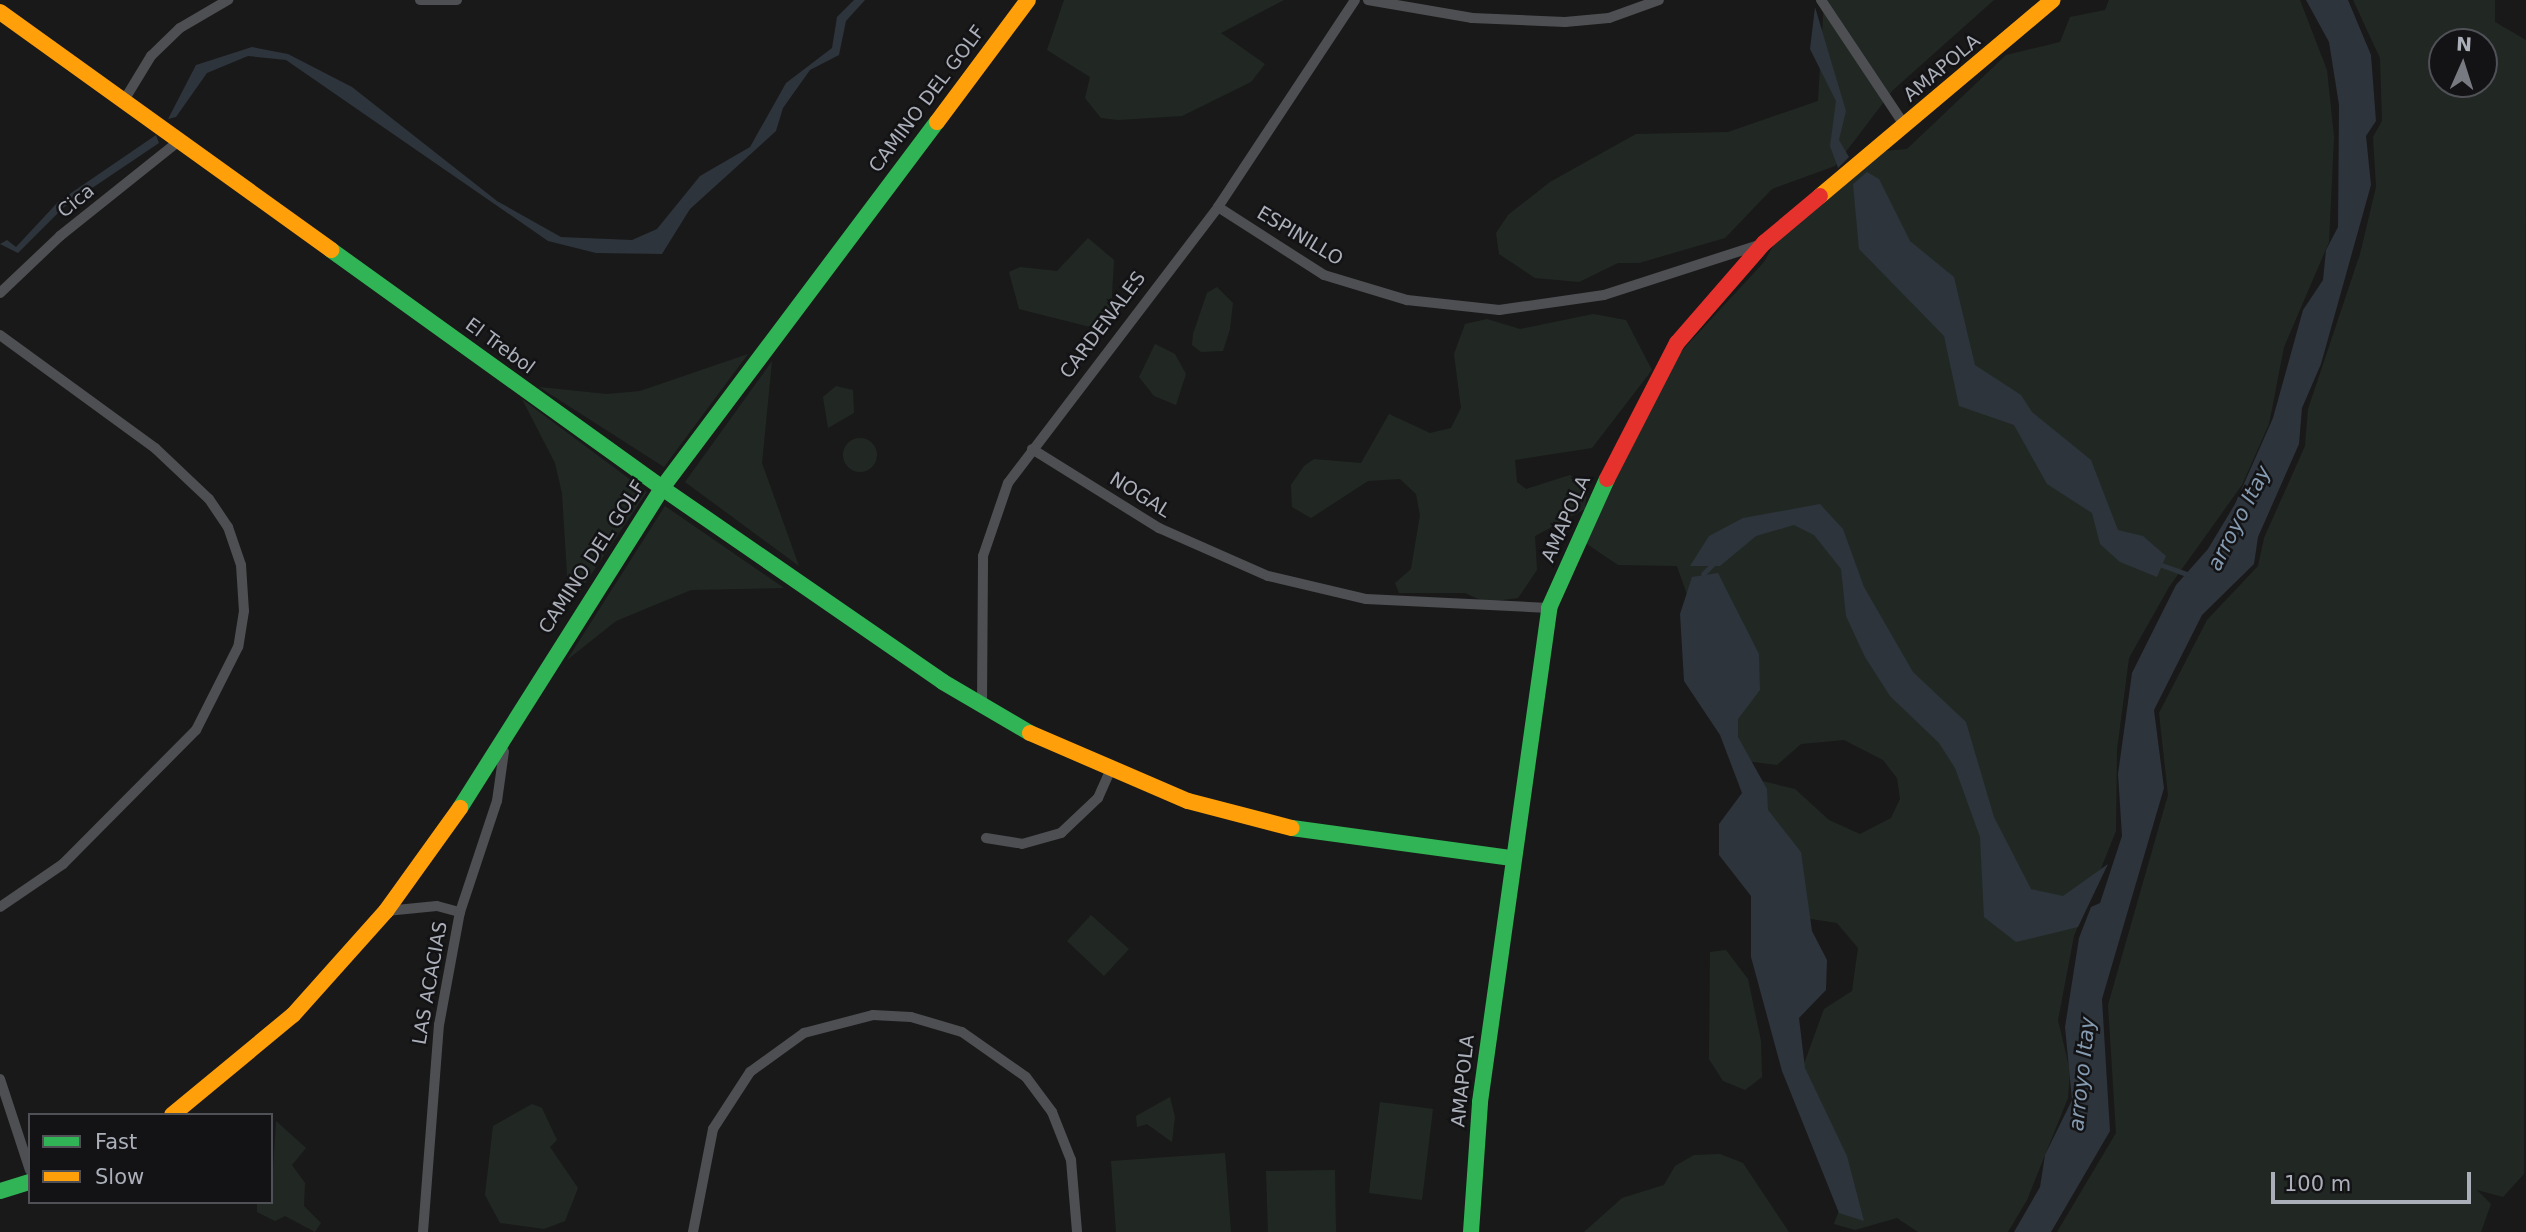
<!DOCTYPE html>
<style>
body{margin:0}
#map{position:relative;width:2526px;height:1232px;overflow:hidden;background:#191919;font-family:"DejaVu Sans",sans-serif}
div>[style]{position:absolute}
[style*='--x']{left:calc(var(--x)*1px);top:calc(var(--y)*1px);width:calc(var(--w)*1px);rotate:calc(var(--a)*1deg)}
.green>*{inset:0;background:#212823}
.round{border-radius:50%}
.water>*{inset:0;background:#2d343b}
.stream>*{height:4.5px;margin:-2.25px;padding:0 2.25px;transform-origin:2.25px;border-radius:2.25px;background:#2d343b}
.street>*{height:10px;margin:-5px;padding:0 5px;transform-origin:5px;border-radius:5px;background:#4e4f52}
.fast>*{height:16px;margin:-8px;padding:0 8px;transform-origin:8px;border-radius:8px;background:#30b455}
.slow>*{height:16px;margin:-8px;padding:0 8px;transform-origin:8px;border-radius:8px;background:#ff9f0a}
.jam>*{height:16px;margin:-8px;padding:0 8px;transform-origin:8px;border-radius:8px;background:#e5322d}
span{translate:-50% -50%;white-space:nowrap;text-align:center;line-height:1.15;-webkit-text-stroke:5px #131315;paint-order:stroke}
.street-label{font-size:19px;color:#abafb9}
.water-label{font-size:21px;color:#859bb1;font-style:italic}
.legend{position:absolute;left:28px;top:1113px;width:245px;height:91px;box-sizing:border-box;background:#131315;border:2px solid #505157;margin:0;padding:9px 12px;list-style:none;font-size:21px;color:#abafb9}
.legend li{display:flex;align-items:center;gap:14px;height:35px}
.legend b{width:35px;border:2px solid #505157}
.north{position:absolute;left:2428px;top:28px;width:70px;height:70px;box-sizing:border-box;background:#131315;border:2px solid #505157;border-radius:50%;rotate:3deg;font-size:19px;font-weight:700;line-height:28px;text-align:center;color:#abafb9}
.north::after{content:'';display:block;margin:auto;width:24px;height:32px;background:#787a81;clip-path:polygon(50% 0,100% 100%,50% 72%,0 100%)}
.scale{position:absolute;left:2271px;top:1172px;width:200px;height:32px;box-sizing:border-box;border:4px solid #abafb9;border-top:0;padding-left:9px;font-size:21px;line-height:24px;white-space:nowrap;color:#abafb9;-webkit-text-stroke:5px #131315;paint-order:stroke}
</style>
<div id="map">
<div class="green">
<i style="clip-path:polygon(1064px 0,1284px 0,1221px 33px,1265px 64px,1251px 82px,1182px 116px,1118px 120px,1101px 118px,1085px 98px,1090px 77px,1047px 50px)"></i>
<i style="clip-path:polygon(1824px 0,1994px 0,1893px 90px,1835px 166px,1772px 189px,1725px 238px,1639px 263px,1618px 263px,1579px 282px,1535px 278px,1499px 254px,1496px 233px,1508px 215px,1550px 182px,1636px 134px,1728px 132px,1818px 101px)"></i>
<i style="clip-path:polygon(2109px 0,2300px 0,2327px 70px,2334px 137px,2329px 242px,2284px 347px,2269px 424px,2242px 485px,2169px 587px,2129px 658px,2117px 750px,2116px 831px,2074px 936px,2058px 1020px,2070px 1071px,2068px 1098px,2027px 1200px,2008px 1232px,1918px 1232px,1897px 1218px,1855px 1230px,1834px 1224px,1843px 1200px,1801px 1072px,1824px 1009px,1852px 991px,1858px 948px,1837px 923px,1805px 918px,1753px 788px,1762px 781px,1795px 789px,1829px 820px,1860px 834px,1891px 818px,1900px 799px,1897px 778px,1883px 760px,1844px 740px,1801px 744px,1777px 765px,1745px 761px,1677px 566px,1618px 565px,1584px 542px,1678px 355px,1764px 262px,1777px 239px,1884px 151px,1907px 149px,2006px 55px,2060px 42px,2070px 17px,2105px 10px)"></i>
<i style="clip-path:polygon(evenodd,2353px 0,2495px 0,2495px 22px,2526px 40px,2524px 1174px,2503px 1197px,2477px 1190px,2491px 1204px,2481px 1232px,2057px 1232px,2116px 1133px,2108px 1005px,2168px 795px,2159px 713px,2207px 620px,2258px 566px,2264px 538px,2305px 446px,2308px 409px,2360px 254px,2376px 187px,2373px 137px,2382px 121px,2380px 58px,2353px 0,2442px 42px,2484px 42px,2484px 84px,2442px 84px,2442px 42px)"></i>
<i style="clip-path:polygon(1088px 238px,1114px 260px,1111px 312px,1090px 327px,1019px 309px,1009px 272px,1020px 267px,1057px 271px)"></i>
<i style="clip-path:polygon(1217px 287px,1233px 303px,1230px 329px,1223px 351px,1201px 352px,1192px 345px,1193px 334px,1207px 293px)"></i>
<i style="clip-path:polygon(1593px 314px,1626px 320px,1652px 370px,1592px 448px,1515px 460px,1517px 482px,1526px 489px,1570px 475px,1587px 488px,1585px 509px,1535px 536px,1537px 570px,1518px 598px,1485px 602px,1465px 593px,1399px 593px,1395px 583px,1411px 569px,1420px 515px,1416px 494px,1400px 479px,1368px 481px,1311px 518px,1292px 507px,1291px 485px,1304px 466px,1314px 459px,1361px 463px,1389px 414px,1430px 433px,1451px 428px,1461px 408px,1454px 354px,1465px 324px,1487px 319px,1520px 329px)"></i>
<i style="clip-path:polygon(1155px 344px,1175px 354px,1186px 374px,1176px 405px,1154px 396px,1139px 377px)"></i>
<i style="clip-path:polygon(748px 354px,664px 467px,539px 387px,607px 394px,640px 391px)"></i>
<i style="clip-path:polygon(772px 361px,762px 463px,799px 566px,685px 482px)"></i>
<i style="clip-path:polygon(836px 386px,853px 390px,854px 413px,828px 428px,823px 397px)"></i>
<i style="clip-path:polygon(522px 399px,647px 492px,569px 607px,562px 493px,555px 463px)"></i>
<i class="round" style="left:843px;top:438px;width:34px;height:34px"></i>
<i style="clip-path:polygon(665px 506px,784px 588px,691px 590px,616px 621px,567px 660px)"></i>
<i style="clip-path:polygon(1091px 915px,1129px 949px,1104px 976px,1067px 941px)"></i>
<i style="clip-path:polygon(1726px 950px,1748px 979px,1761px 1041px,1762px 1077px,1745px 1090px,1723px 1081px,1709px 1059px,1710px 952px)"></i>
<i style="clip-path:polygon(1170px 1097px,1175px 1117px,1172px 1142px,1147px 1124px,1137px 1127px,1136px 1116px)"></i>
<i style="clip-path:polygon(1380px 1102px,1433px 1109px,1422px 1200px,1369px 1193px)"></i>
<i style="clip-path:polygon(532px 1104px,542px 1108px,557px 1140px,550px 1147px,578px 1188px,565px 1221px,544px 1229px,500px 1223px,485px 1195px,493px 1126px)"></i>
<i style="clip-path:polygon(276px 1121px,306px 1148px,292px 1165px,305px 1183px,304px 1206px,321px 1223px,315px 1232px,285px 1216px,275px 1221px,257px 1212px,257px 1202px,271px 1202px)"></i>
<i style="clip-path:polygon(1225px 1153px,1231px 1232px,1116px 1232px,1111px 1161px)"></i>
<i style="clip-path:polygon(1720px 1154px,1743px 1163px,1789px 1232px,1584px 1232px,1622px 1198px,1664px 1185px,1675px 1166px,1694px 1155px)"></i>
<i style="clip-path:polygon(1335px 1170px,1336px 1232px,1268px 1232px,1266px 1171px)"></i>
</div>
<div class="water">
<i style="clip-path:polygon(854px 0,865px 0,846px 21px,839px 55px,810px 70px,783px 108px,776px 131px,690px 209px,662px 254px,596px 253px,548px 241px,286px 60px,248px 56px,207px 73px,176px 117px,168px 119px,196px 65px,252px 47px,288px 54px,352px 87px,497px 201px,561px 237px,632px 240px,657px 229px,700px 176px,750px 147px,786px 83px,832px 48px,837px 17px)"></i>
<i style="clip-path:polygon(2306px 0,2348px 0,2371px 55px,2376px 121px,2366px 136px,2371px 185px,2321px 364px,2302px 408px,2299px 444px,2258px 537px,2254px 564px,2202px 615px,2154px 710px,2164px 788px,2102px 999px,2110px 1131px,2051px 1232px,2014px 1232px,2040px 1187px,2045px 1155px,2072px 1100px,2065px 1027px,2079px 938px,2091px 907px,2100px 903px,2122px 836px,2118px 774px,2132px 673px,2176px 585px,2208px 549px,2235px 504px,2273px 418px,2303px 310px,2323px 280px,2326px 250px,2338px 227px,2339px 105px,2329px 42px)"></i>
<i style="clip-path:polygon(1815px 7px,1846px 111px,1839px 140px,1849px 157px,1838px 168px,1830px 146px,1836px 101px,1810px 49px)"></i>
<i style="clip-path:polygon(156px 135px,159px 143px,64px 207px,18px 253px,0 244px,7px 240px,16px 247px,58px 202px)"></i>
<i style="clip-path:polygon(1867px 172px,1879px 179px,1910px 241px,1954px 277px,1975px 365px,2021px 395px,2032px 412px,2091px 460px,2118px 530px,2143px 536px,2166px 556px,2157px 577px,2120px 562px,2100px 544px,2092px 513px,2047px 484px,2014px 425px,1959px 406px,1944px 336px,1859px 249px,1853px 184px)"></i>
<i style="clip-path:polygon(1820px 504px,1843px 529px,1864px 587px,1913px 672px,1966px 722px,1994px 817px,2031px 889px,2063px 896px,2108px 864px,2078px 927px,2016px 942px,1984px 917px,1980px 837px,1955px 768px,1939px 743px,1890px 696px,1865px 657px,1846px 616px,1841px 569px,1814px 535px,1794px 525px,1756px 536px,1720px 566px,1690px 566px,1709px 536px,1743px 518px)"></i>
<i style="clip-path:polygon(1718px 573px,1759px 654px,1760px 690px,1738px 719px,1738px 737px,1767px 789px,1768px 810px,1801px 852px,1812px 931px,1827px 960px,1826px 990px,1799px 1018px,1805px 1068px,1847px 1156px,1864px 1221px,1839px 1213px,1782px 1071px,1751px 957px,1751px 896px,1719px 855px,1719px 824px,1742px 793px,1720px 735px,1684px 681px,1680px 614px,1692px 577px)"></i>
</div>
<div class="stream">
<i style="--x:2162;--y:565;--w:30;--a:20"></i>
<i style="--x:1703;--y:574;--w:17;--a:-45"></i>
</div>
<div class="street">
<i style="--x:420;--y:0;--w:37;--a:0"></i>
<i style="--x:1368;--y:0;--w:106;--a:9.8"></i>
<i style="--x:1472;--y:18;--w:93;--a:2.5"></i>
<i style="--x:1565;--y:22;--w:44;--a:-5.2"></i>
<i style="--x:1609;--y:18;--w:53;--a:-19.8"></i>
<i style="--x:1821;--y:0;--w:151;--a:56.3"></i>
<i style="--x:123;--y:102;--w:54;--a:-58.7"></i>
<i style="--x:151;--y:56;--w:40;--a:-44"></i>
<i style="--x:180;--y:28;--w:56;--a:-30.3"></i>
<i style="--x:1218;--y:207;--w:126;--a:32.7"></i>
<i style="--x:1324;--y:275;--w:87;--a:16.8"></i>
<i style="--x:1407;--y:300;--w:93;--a:6.2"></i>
<i style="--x:1499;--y:310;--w:106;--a:-8.1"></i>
<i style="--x:1604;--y:295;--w:166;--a:-17.9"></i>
<i style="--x:0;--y:293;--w:83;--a:-43.5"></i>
<i style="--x:60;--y:236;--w:152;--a:-38.6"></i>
<i style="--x:0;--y:335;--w:192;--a:36.1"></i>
<i style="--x:155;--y:448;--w:74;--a:43.4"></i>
<i style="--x:209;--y:499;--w:34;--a:56"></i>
<i style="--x:228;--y:527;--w:40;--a:71.1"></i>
<i style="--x:241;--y:565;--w:46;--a:86.3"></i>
<i style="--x:244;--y:611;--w:36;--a:99"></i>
<i style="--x:238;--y:647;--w:93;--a:116.8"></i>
<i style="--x:196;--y:730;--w:189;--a:134.8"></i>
<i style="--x:63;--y:864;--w:76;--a:145.7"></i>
<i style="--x:1032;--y:449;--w:150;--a:31.9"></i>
<i style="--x:1159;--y:528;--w:119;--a:23.8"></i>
<i style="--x:1268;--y:576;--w:101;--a:13.2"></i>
<i style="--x:1366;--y:599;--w:183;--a:2.8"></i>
<i style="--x:982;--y:706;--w:150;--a:-89.6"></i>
<i style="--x:983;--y:556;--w:77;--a:-71.1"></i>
<i style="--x:1008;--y:483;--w:347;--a:-52.7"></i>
<i style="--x:1218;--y:207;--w:248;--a:-56.5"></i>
<i style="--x:986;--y:838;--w:36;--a:9"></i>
<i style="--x:1022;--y:844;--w:41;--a:-15.8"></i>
<i style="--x:1061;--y:833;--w:51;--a:-43.4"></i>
<i style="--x:1098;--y:798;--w:32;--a:-66"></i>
<i style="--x:386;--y:911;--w:51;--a:-5.6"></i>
<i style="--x:437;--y:906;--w:24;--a:15"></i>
<i style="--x:0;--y:1079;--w:96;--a:71.8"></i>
<i style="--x:423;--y:1232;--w:208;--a:-85.6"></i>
<i style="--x:439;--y:1025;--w:115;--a:-79.5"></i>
<i style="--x:460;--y:912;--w:117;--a:-71.6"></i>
<i style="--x:497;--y:801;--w:50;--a:-82"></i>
<i style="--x:693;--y:1232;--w:105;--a:-79"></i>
<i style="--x:713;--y:1129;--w:68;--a:-57"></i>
<i style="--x:750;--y:1072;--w:67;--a:-35.8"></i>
<i style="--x:804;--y:1033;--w:71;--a:-14.6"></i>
<i style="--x:873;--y:1015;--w:38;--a:3"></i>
<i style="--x:911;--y:1017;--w:53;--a:16.4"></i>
<i style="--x:962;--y:1032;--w:78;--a:35.1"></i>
<i style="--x:1026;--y:1077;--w:44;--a:53.4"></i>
<i style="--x:1052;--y:1112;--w:52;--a:68.4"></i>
<i style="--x:1071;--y:1160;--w:72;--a:85.2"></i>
</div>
<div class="fast">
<i style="--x:331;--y:250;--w:408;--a:35.7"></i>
<i style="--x:662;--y:488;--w:341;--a:34.6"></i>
<i style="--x:943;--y:682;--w:101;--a:30.4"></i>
<i style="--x:460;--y:808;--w:378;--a:-57.7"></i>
<i style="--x:662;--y:488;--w:458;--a:-53.1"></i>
<i style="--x:1292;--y:828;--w:222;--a:7.8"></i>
<i style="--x:0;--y:1191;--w:31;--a:-17"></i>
<i style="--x:1471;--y:1232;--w:130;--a:-86"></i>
<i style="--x:1480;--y:1102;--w:499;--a:-82"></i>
<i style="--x:1549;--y:608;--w:141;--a:-65.8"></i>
</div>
<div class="slow">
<i style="--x:0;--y:12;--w:408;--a:35.7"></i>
<i style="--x:937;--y:122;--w:152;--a:-53.3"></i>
<i style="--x:1820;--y:196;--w:304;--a:-40.1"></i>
<i style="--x:1030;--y:733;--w:172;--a:23.3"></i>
<i style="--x:1188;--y:801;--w:107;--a:14.6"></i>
<i style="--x:172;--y:1115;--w:157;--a:-39.6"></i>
<i style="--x:293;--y:1015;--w:140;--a:-48.2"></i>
<i style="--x:386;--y:911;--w:127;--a:-54.3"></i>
</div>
<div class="jam">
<i style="--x:1607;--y:479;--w:153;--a:-62.8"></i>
<i style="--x:1677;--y:343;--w:133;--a:-49"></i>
<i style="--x:1764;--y:243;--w:73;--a:-40"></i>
</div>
<div class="street-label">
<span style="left:1942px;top:68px;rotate:-40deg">AMAPOLA</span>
<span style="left:927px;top:99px;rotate:-53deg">CAMINO DEL GOLF</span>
<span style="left:76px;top:201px;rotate:-39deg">Cica</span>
<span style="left:1300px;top:236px;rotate:31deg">ESPINILLO</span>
<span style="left:1103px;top:325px;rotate:-53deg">CARDENALES</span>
<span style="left:500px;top:346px;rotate:36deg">El Trebol</span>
<span style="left:1140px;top:495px;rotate:32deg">NOGAL</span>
<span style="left:1566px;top:519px;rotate:-66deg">AMAPOLA</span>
<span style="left:592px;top:557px;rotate:-57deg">CAMINO DEL GOLF</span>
<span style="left:430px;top:983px;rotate:-80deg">LAS ACACIAS</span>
<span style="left:1463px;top:1081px;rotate:-84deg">AMAPOLA</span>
</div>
<div class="water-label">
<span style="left:2239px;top:518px;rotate:-63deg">arroyo Itay</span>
<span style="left:2082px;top:1074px;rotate:-84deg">arroyo Itay</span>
</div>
<ul class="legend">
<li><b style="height:9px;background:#30b455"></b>Fast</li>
<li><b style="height:9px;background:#ff9f0a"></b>Slow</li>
</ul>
<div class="north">N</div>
<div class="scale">100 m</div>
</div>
